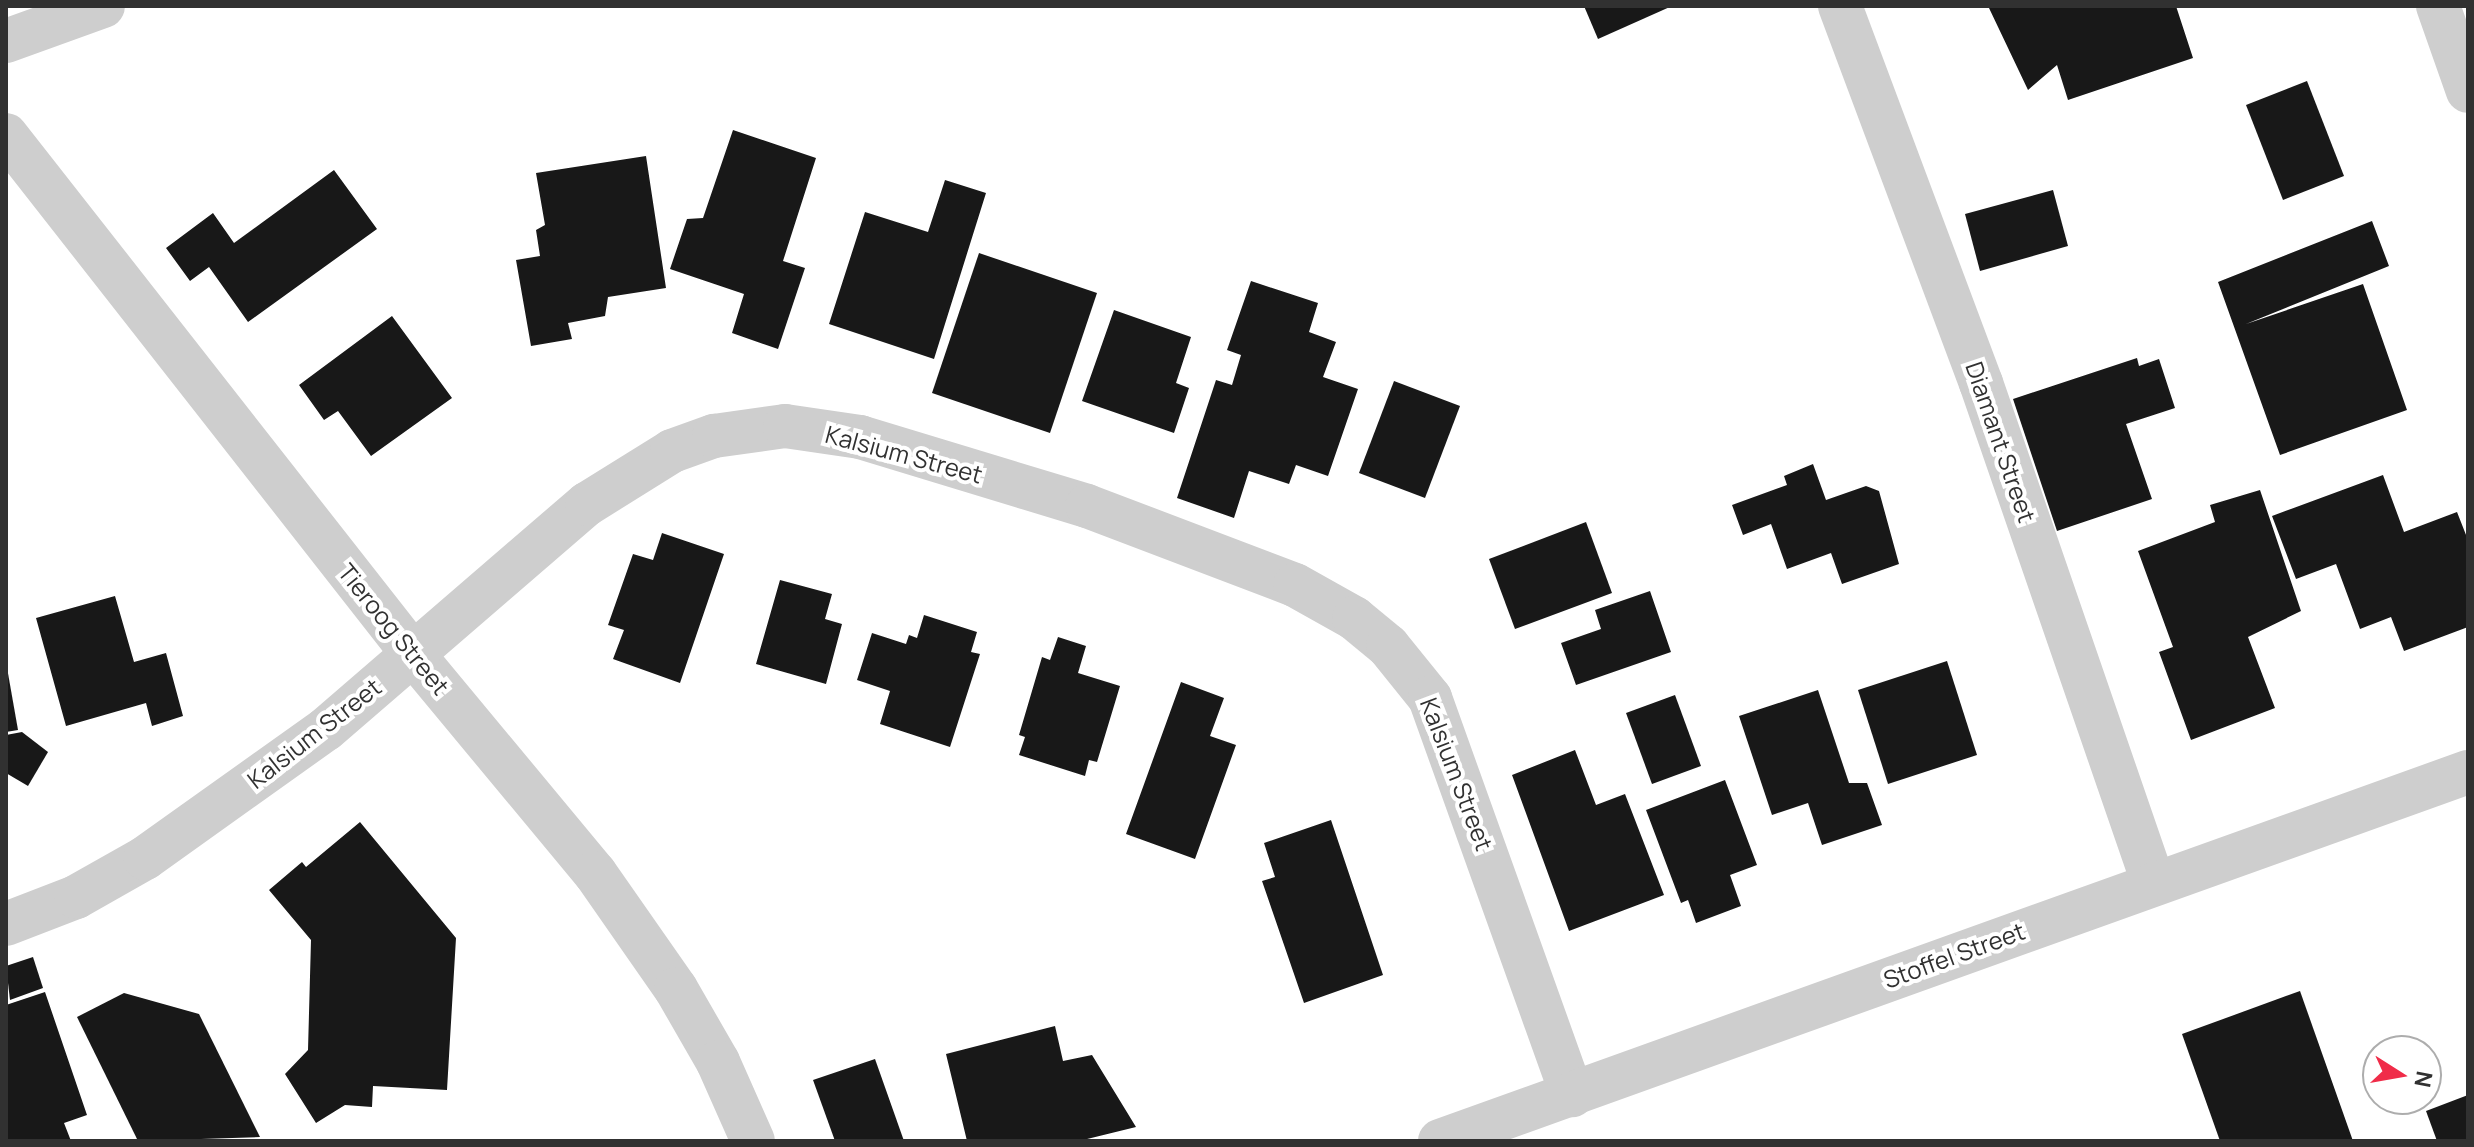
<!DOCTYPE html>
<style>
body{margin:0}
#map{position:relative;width:2474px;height:1147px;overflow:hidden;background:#fff;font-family:Manrope,sans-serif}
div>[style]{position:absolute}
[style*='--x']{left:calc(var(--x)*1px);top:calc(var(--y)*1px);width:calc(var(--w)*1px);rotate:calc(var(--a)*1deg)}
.building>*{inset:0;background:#181818}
.minor>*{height:44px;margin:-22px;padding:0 22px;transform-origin:22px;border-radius:22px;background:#cecece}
span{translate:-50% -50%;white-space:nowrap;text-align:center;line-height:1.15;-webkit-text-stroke:8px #fff;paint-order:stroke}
.street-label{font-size:24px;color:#313131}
.frame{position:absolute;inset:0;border:8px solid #313131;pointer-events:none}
.north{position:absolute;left:2362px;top:1035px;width:80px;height:80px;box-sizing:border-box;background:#fff;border:2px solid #adadad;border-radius:50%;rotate:101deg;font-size:22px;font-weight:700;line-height:32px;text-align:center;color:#313131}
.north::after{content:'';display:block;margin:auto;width:28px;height:36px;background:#f02c49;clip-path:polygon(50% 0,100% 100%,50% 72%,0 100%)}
</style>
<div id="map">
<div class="building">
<i style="clip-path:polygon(1584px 6px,1672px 6px,1598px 39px)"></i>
<i style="clip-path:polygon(1993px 6px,2176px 6px,2193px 58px,2068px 100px,2057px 65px,2028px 90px,1989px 8px)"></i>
<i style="clip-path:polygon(2307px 81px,2344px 176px,2283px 200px,2246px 105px)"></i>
<i style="clip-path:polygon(733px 130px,816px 158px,783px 261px,805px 268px,778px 349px,732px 333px,744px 294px,670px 269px,687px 219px,703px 218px)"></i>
<i style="clip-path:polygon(646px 156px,666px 288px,608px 297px,605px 316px,568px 323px,572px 339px,531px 346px,516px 260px,540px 256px,536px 230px,545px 225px,536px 173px)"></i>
<i style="clip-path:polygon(334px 170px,377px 229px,248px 322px,209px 267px,190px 281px,166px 248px,213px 213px,234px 243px)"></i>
<i style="clip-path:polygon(945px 180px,986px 193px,934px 359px,829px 324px,865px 212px,928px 232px)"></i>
<i style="clip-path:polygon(2053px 190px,2068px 246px,1980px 271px,1965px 214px)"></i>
<i style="clip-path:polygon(2372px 221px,2389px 266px,2246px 324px,2363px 284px,2407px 410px,2280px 455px,2218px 282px)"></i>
<i style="clip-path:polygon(979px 253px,1097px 293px,1050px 433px,932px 393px)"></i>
<i style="clip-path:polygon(1251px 281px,1318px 303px,1309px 332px,1336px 342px,1323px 377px,1358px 389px,1328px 476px,1296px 465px,1289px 484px,1249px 471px,1234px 518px,1177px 498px,1216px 380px,1232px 385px,1241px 355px,1227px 350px)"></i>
<i style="clip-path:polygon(1114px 310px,1191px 337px,1176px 383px,1189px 388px,1174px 433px,1082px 401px)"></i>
<i style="clip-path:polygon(392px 316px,452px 398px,371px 456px,338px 411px,324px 420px,299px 385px)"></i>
<i style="clip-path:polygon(2137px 358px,2139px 366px,2159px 359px,2175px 408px,2126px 424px,2152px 499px,2057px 531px,2013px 399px)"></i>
<i style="clip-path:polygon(1394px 381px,1460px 406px,1425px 498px,1359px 473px)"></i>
<i style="clip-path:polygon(1813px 464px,1826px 500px,1866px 486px,1879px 491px,1899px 564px,1842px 584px,1831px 553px,1787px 569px,1771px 524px,1743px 535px,1732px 505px,1787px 485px,1784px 476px)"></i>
<i style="clip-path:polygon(2383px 475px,2404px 532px,2457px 512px,2468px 540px,2468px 627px,2404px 651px,2391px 617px,2360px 629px,2336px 564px,2296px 579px,2272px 516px)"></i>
<i style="clip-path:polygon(2260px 490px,2301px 611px,2248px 637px,2275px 708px,2191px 740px,2159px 652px,2173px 647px,2138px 551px,2215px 522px,2210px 505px)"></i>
<i style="clip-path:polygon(1586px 522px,1612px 593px,1515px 629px,1489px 559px)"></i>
<i style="clip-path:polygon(662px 533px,724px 554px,680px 683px,613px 659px,624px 630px,608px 625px,633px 554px,653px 560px)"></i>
<i style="clip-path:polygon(780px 580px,832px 594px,825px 619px,842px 624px,826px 684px,756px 664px)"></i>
<i style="clip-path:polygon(1650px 591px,1671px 652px,1576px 685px,1561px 643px,1601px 629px,1595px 610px)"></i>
<i style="clip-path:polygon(115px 596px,134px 662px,166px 653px,183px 716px,152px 726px,146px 703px,66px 726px,36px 618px)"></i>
<i style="clip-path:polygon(924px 615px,977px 632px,971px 652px,980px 654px,950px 747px,880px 724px,890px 691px,857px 680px,872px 633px,906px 644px,909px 635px,917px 638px)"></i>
<i style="clip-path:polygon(1058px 637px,1086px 646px,1078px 673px,1120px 686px,1097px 762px,1089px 760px,1085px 776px,1019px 755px,1025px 737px,1019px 735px,1042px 657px,1050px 660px)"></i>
<i style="clip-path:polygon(1947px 661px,1977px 755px,1888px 784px,1858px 690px)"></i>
<i style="clip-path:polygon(6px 662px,18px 730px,6px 732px)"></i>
<i style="clip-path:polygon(1181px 682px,1224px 698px,1210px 736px,1236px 745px,1195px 859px,1126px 834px)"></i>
<i style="clip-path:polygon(1818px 690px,1849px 783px,1867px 783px,1882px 825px,1822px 845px,1808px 803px,1772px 815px,1739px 716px)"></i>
<i style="clip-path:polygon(1675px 695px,1701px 766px,1652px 784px,1626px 713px)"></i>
<i style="clip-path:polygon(22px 732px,48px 752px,28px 786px,6px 773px,6px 735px)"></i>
<i style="clip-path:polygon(1575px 750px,1596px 805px,1625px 794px,1664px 895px,1569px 931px,1512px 775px)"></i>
<i style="clip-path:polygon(1725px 780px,1757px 865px,1730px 875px,1741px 906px,1696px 923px,1688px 900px,1681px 903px,1646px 810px)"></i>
<i style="clip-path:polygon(1331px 820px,1383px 975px,1304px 1003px,1262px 881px,1275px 877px,1264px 843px)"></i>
<i style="clip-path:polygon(360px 822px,456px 938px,447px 1090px,373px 1086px,372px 1107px,345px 1105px,316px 1123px,285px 1074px,308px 1050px,311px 940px,269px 890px,302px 862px,306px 867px)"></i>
<i style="clip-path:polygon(33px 957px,43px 988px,10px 1000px,6px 966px)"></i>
<i style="clip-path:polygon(2300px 991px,2353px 1141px,2220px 1141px,2182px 1034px)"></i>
<i style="clip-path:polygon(45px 992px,87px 1115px,64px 1123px,71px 1141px,6px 1141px,6px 1005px)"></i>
<i style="clip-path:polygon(124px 993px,199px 1014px,260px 1137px,138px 1141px,77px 1017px)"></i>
<i style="clip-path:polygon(1055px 1026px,1063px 1061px,1092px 1055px,1136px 1127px,1079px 1141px,967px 1141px,946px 1054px)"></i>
<i style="clip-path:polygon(875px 1059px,904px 1141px,835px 1141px,813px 1080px)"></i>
<i style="clip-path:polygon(2468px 1095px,2468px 1141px,2437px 1141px,2426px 1111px)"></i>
</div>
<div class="minor">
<i style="--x:1840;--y:6;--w:403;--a:69.5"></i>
<i style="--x:1981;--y:383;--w:528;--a:70.98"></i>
<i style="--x:2438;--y:6;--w:90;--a:70.6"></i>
<i style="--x:6;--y:41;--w:103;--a:-19.8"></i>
<i style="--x:6;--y:135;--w:660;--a:51.9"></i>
<i style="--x:413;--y:654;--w:285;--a:50.3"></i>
<i style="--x:595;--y:873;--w:141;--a:55.1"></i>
<i style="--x:676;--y:989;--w:84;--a:60.1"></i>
<i style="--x:718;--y:1062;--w:86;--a:66.1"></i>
<i style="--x:6;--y:924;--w:75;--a:-21.1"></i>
<i style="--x:76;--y:897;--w:79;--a:-29.5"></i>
<i style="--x:145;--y:858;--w:222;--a:-35.5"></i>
<i style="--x:326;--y:729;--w:345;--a:-40.8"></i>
<i style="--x:587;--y:504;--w:100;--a:-31.9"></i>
<i style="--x:672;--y:451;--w:45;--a:-19.7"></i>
<i style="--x:714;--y:436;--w:72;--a:-8"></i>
<i style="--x:785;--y:426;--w:76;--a:8.3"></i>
<i style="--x:860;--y:437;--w:237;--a:16.9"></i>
<i style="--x:1087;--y:506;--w:222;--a:20.8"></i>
<i style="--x:1295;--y:585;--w:68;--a:29.2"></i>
<i style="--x:1354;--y:618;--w:44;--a:39.5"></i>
<i style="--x:1388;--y:646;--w:67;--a:51.1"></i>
<i style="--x:1430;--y:698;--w:422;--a:70.3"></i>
<i style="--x:1440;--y:1141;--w:1092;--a:-19.75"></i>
</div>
<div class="street-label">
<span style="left:2001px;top:442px;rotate:71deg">Diamant Street</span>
<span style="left:904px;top:454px;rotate:15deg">Kalsium Street</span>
<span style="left:394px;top:629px;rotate:51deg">Tieroog Street</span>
<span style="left:314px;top:733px;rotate:-38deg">Kalsium Street</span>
<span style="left:1457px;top:774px;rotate:69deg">Kalsium Street</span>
<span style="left:1954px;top:955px;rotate:-20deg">Stoffel Street</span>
</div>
<div class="frame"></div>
<div class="north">N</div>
</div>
